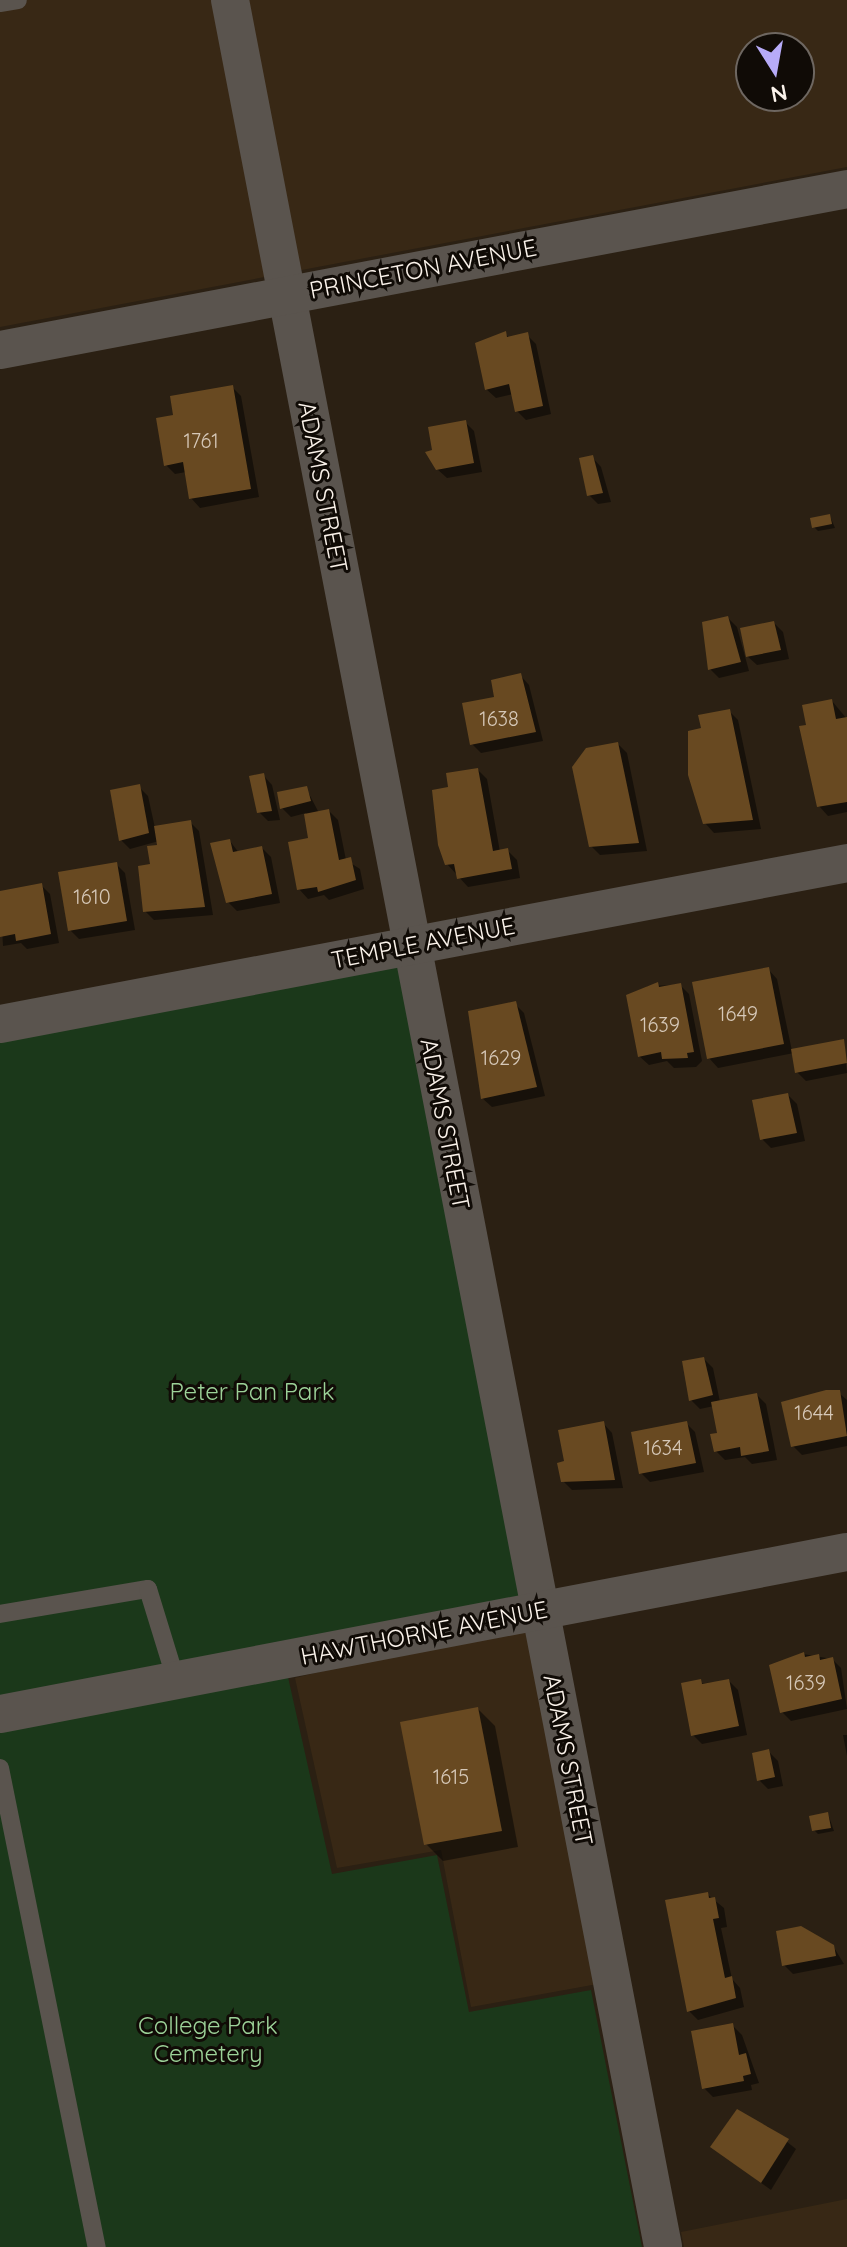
<!DOCTYPE html>
<style>
body{margin:0}
#map{position:relative;width:847px;height:2247px;overflow:hidden;background:#2b2013;font-family:Quicksand,sans-serif}
div>[style]{position:absolute}
[style*='--x']{left:calc(var(--x)*1px);top:calc(var(--y)*1px);width:calc(var(--w)*1px);rotate:calc(var(--a)*1deg)}
.built>*{inset:0;background:#382815}
.green>*{inset:0;background:#1b381a}
.shadow>*{inset:0;background:#0007}
.building>*{inset:0;background:#684921}
.lane>*{height:18px;margin:-9px;padding:0 9px;transform-origin:9px;border-radius:9px;background:#5a544e}
.street>*{height:38px;margin:-19px;padding:0 19px;transform-origin:19px;border-radius:19px;background:#5a544e}
span{translate:-50% -50%;white-space:nowrap;text-align:center;line-height:1.15;-webkit-text-stroke:6px #100b06;paint-order:stroke}
.number-label{font-size:20px;color:#d6c8b8}
.number-label span{-webkit-text-stroke-width:0}
.street-label{font-size:24px;color:#faf2ea}
.park-label{font-size:24px;color:#9cd298}
.north{position:absolute;left:735px;top:32px;width:80px;height:80px;box-sizing:border-box;background:#100b06;border:2px solid #6e6761;border-radius:50%;rotate:169deg;font-size:22px;font-weight:700;line-height:32px;text-align:center;color:#faf2ea}
.north::after{content:'';display:block;margin:auto;width:28px;height:36px;background:#b7abf8;clip-path:polygon(50% 0,100% 100%,50% 72%,0 100%)}
</style>
<div id="map">
<div class="built">
<i style="clip-path:polygon(evenodd,0 0,847px 0,847px 167px,0 327px,0 0,751px 48px,799px 48px,799px 96px,751px 96px,751px 48px)"></i>
<i style="clip-path:polygon(552px 1614px,625px 1979px,471px 2007px,441px 1850px,337px 1868px,295px 1678px)"></i>
<i style="clip-path:polygon(847px 2199px,847px 2247px,684px 2247px,681px 2232px)"></i>
</div>
<div class="green">
<i style="clip-path:polygon(418px 933px,552px 1614px,0 1706px,0 1027px)"></i>
<i style="clip-path:polygon(288px 1677px,332px 1874px,437px 1855px,469px 2012px,591px 1990px,642px 2247px,0 2247px,0 1732px)"></i>
</div>
<div class="shadow">
<i style="clip-path:polygon(505px 334px,510px 338px,527px 335px,536px 344px,551px 414px,526px 420px,517px 411px,513px 394px,496px 398px,486px 389px)"></i>
<i style="clip-path:polygon(232px 387px,241px 396px,259px 497px,200px 508px,191px 498px,186px 472px,175px 474px,166px 465px,175px 416px)"></i>
<i style="clip-path:polygon(465px 422px,474px 431px,482px 472px,447px 478px,437px 469px)"></i>
<i style="clip-path:polygon(592px 457px,601px 467px,611px 502px,598px 504px,589px 495px)"></i>
<i style="clip-path:polygon(830px 516px,835px 528px,818px 531px,814px 527px)"></i>
<i style="clip-path:polygon(728px 618px,737px 627px,749px 671px,719px 678px,710px 669px)"></i>
<i style="clip-path:polygon(774px 623px,783px 632px,789px 659px,757px 665px,746px 655px)"></i>
<i style="clip-path:polygon(520px 675px,529px 685px,543px 741px,481px 753px,472px 744px,497px 699px)"></i>
<i style="clip-path:polygon(832px 701px,847px 719px,847px 812px,828px 816px,819px 806px,809px 726px)"></i>
<i style="clip-path:polygon(729px 711px,738px 720px,761px 829px,714px 833px,705px 823px,704px 729px)"></i>
<i style="clip-path:polygon(618px 744px,627px 753px,647px 851px,600px 855px,591px 846px)"></i>
<i style="clip-path:polygon(478px 770px,487px 779px,500px 852px,507px 850px,517px 860px,520px 878px,468px 887px,447px 864px,451px 788px)"></i>
<i style="clip-path:polygon(263px 775px,272px 785px,280px 820px,268px 821px,259px 812px)"></i>
<i style="clip-path:polygon(139px 787px,148px 796px,155px 828px,190px 822px,199px 831px,213px 915px,154px 920px,145px 911px,159px 841px,130px 849px,121px 840px)"></i>
<i style="clip-path:polygon(306px 788px,319px 813px,329px 811px,338px 820px,346px 860px,360px 869px,364px 889px,329px 900px,324px 895px,308px 899px,299px 889px,311px 840px,306px 813px,291px 817px,282px 808px)"></i>
<i style="clip-path:polygon(230px 841px,239px 853px,262px 848px,271px 857px,280px 903px,237px 911px,228px 902px)"></i>
<i style="clip-path:polygon(116px 864px,125px 873px,135px 930px,79px 939px,70px 930px)"></i>
<i style="clip-path:polygon(41px 885px,50px 894px,59px 943px,27px 949px,21px 943px,3px 946px,0 893px)"></i>
<i style="clip-path:polygon(768px 969px,777px 979px,792px 1051px,844px 1041px,847px 1073px,806px 1081px,797px 1072px,794px 1053px,718px 1068px,709px 1058px)"></i>
<i style="clip-path:polygon(680px 985px,689px 994px,702px 1061px,696px 1067px,674px 1068px,667px 1061px,649px 1065px,639px 1056px,647px 986px)"></i>
<i style="clip-path:polygon(515px 1004px,524px 1013px,545px 1096px,492px 1107px,482px 1098px)"></i>
<i style="clip-path:polygon(788px 1095px,797px 1104px,805px 1141px,771px 1148px,762px 1139px)"></i>
<i style="clip-path:polygon(704px 1359px,713px 1368px,720px 1402px,757px 1395px,766px 1404px,777px 1460px,752px 1464px,745px 1457px,725px 1460px,716px 1451px,720px 1434px,714px 1406px,700px 1409px,691px 1400px)"></i>
<i style="clip-path:polygon(839px 1393px,847px 1400px,847px 1446px,802px 1455px,793px 1446px)"></i>
<i style="clip-path:polygon(603px 1423px,612px 1433px,623px 1488px,572px 1490px,563px 1481px,566px 1462px)"></i>
<i style="clip-path:polygon(686px 1423px,695px 1432px,704px 1472px,650px 1482px,641px 1473px)"></i>
<i style="clip-path:polygon(803px 1654px,832px 1659px,841px 1668px,847px 1709px,791px 1721px,782px 1712px)"></i>
<i style="clip-path:polygon(729px 1681px,738px 1690px,747px 1735px,702px 1744px,693px 1735px,683px 1685px)"></i>
<i style="clip-path:polygon(478px 1709px,495px 1726px,518px 1847px,443px 1861px,426px 1844px)"></i>
<i style="clip-path:polygon(843px 1735px,847px 1735px,847px 1756px)"></i>
<i style="clip-path:polygon(769px 1752px,778px 1761px,783px 1786px,768px 1789px,759px 1780px)"></i>
<i style="clip-path:polygon(828px 1814px,834px 1831px,818px 1834px,814px 1830px)"></i>
<i style="clip-path:polygon(707px 1894px,724px 1908px,727px 1927px,721px 1928px,732px 1979px,740px 1988px,744px 2007px,698px 2020px,689px 2011px,667px 1902px)"></i>
<i style="clip-path:polygon(833px 1946px,844px 1964px,793px 1974px,784px 1965px)"></i>
<i style="clip-path:polygon(732px 2025px,742px 2035px,759px 2083px,751px 2085px,752px 2090px,713px 2097px,704px 2088px)"></i>
<i style="clip-path:polygon(767px 2126px,796px 2149px,771px 2190px,712px 2147px)"></i>
</div>
<div class="building">
<i style="clip-path:polygon(506px 331px,507px 337px,528px 332px,543px 406px,515px 412px,509px 384px,485px 390px,475px 343px)"></i>
<i style="clip-path:polygon(233px 385px,251px 489px,189px 499px,183px 462px,164px 466px,156px 418px,173px 415px,170px 396px)"></i>
<i style="clip-path:polygon(466px 420px,474px 463px,436px 470px,425px 452px,432px 450px,428px 427px)"></i>
<i style="clip-path:polygon(593px 455px,603px 493px,587px 496px,579px 458px)"></i>
<i style="clip-path:polygon(830px 514px,832px 524px,812px 528px,810px 518px)"></i>
<i style="clip-path:polygon(728px 616px,741px 662px,708px 670px,702px 622px)"></i>
<i style="clip-path:polygon(774px 621px,781px 650px,746px 657px,740px 628px)"></i>
<i style="clip-path:polygon(521px 673px,536px 732px,470px 745px,462px 703px,494px 697px,491px 680px)"></i>
<i style="clip-path:polygon(832px 699px,836px 719px,847px 717px,847px 802px,817px 807px,799px 726px,806px 725px,802px 705px)"></i>
<i style="clip-path:polygon(730px 709px,753px 820px,703px 824px,688px 775px,688px 731px,701px 728px,698px 715px)"></i>
<i style="clip-path:polygon(618px 742px,639px 843px,589px 847px,572px 767px,586px 748px)"></i>
<i style="clip-path:polygon(478px 768px,493px 851px,508px 848px,512px 869px,457px 879px,454px 864px,445px 865px,438px 845px,432px 790px,448px 787px,446px 773px)"></i>
<i style="clip-path:polygon(264px 773px,272px 811px,257px 813px,249px 776px)"></i>
<i style="clip-path:polygon(140px 784px,149px 833px,119px 841px,110px 790px)"></i>
<i style="clip-path:polygon(307px 786px,311px 801px,280px 809px,277px 792px)"></i>
<i style="clip-path:polygon(329px 809px,339px 860px,351px 857px,356px 880px,318px 892px,317px 887px,297px 890px,288px 842px,308px 838px,304px 814px)"></i>
<i style="clip-path:polygon(191px 820px,205px 907px,143px 912px,138px 866px,150px 864px,147px 846px,157px 845px,154px 826px)"></i>
<i style="clip-path:polygon(230px 839px,233px 852px,262px 846px,272px 894px,226px 903px,210px 843px)"></i>
<i style="clip-path:polygon(117px 862px,127px 921px,68px 931px,58px 872px)"></i>
<i style="clip-path:polygon(42px 883px,51px 934px,16px 941px,15px 934px,0 937px,0 891px)"></i>
<i style="clip-path:polygon(769px 967px,784px 1044px,707px 1059px,692px 982px)"></i>
<i style="clip-path:polygon(658px 982px,659px 987px,681px 983px,694px 1052px,687px 1053px,688px 1058px,662px 1059px,661px 1052px,638px 1057px,626px 995px)"></i>
<i style="clip-path:polygon(516px 1001px,537px 1087px,481px 1099px,468px 1011px)"></i>
<i style="clip-path:polygon(844px 1039px,847px 1063px,795px 1073px,791px 1049px)"></i>
<i style="clip-path:polygon(788px 1093px,797px 1133px,760px 1140px,752px 1100px)"></i>
<i style="clip-path:polygon(704px 1357px,713px 1395px,689px 1401px,682px 1361px)"></i>
<i style="clip-path:polygon(826px 1390px,840px 1390px,847px 1436px,791px 1447px,781px 1402px)"></i>
<i style="clip-path:polygon(757px 1393px,769px 1451px,741px 1456px,740px 1447px,714px 1452px,710px 1434px,717px 1433px,711px 1402px)"></i>
<i style="clip-path:polygon(604px 1421px,615px 1480px,561px 1482px,557px 1463px,564px 1461px,558px 1430px)"></i>
<i style="clip-path:polygon(687px 1421px,696px 1463px,639px 1474px,631px 1432px)"></i>
<i style="clip-path:polygon(804px 1652px,805px 1657px,819px 1654px,820px 1660px,833px 1657px,842px 1699px,780px 1713px,769px 1665px)"></i>
<i style="clip-path:polygon(701px 1679px,702px 1684px,729px 1679px,739px 1726px,691px 1736px,681px 1683px)"></i>
<i style="clip-path:polygon(478px 1707px,502px 1831px,424px 1845px,400px 1722px)"></i>
<i style="clip-path:polygon(769px 1749px,775px 1777px,757px 1781px,752px 1753px)"></i>
<i style="clip-path:polygon(828px 1812px,831px 1828px,812px 1831px,809px 1816px)"></i>
<i style="clip-path:polygon(708px 1892px,709px 1898px,715px 1897px,719px 1918px,713px 1919px,725px 1978px,732px 1976px,736px 1998px,687px 2012px,665px 1900px)"></i>
<i style="clip-path:polygon(801px 1926px,834px 1945px,836px 1956px,782px 1966px,776px 1931px)"></i>
<i style="clip-path:polygon(733px 2023px,739px 2055px,746px 2053px,751px 2074px,743px 2076px,744px 2081px,702px 2089px,691px 2031px)"></i>
<i style="clip-path:polygon(737px 2109px,789px 2139px,761px 2183px,710px 2147px)"></i>
</div>
<div class="lane">
<i style="--x:0;--y:3;--w:18;--a:-9"></i>
<i style="--x:0;--y:1614;--w:150;--a:-9.6"></i>
<i style="--x:148;--y:1589;--w:95;--a:72.9"></i>
<i style="--x:0;--y:1768;--w:489;--a:78.6"></i>
</div>
<div class="street">
<i style="--x:230;--y:0;--w:2288;--a:79.09"></i>
<i style="--x:0;--y:350;--w:862;--a:-10.76"></i>
<i style="--x:0;--y:1024;--w:862;--a:-10.76"></i>
<i style="--x:0;--y:1714;--w:862;--a:-10.83"></i>
</div>
<div class="number-label">
<span style="left:201px;top:440px">1761</span>
<span style="left:499px;top:718px">1638</span>
<span style="left:92px;top:896px">1610</span>
<span style="left:738px;top:1013px">1649</span>
<span style="left:660px;top:1024px">1639</span>
<span style="left:501px;top:1057px">1629</span>
<span style="left:814px;top:1412px">1644</span>
<span style="left:663px;top:1447px">1634</span>
<span style="left:806px;top:1682px">1639</span>
<span style="left:451px;top:1776px">1615</span>
</div>
<div class="street-label">
<span style="left:423px;top:269px;rotate:-11deg">PRINCETON AVENUE</span>
<span style="left:323px;top:487px;rotate:79deg">ADAMS STREET</span>
<span style="left:423px;top:943px;rotate:-11deg">TEMPLE AVENUE</span>
<span style="left:445px;top:1124px;rotate:79deg">ADAMS STREET</span>
<span style="left:424px;top:1633px;rotate:-11deg">HAWTHORNE AVENUE</span>
<span style="left:568px;top:1760px;rotate:79deg">ADAMS STREET</span>
</div>
<div class="park-label">
<span style="left:252px;top:1392px">Peter Pan Park</span>
<span style="left:208px;top:2040px">College Park<br>Cemetery</span>
</div>
<div class="north">N</div>
</div>
